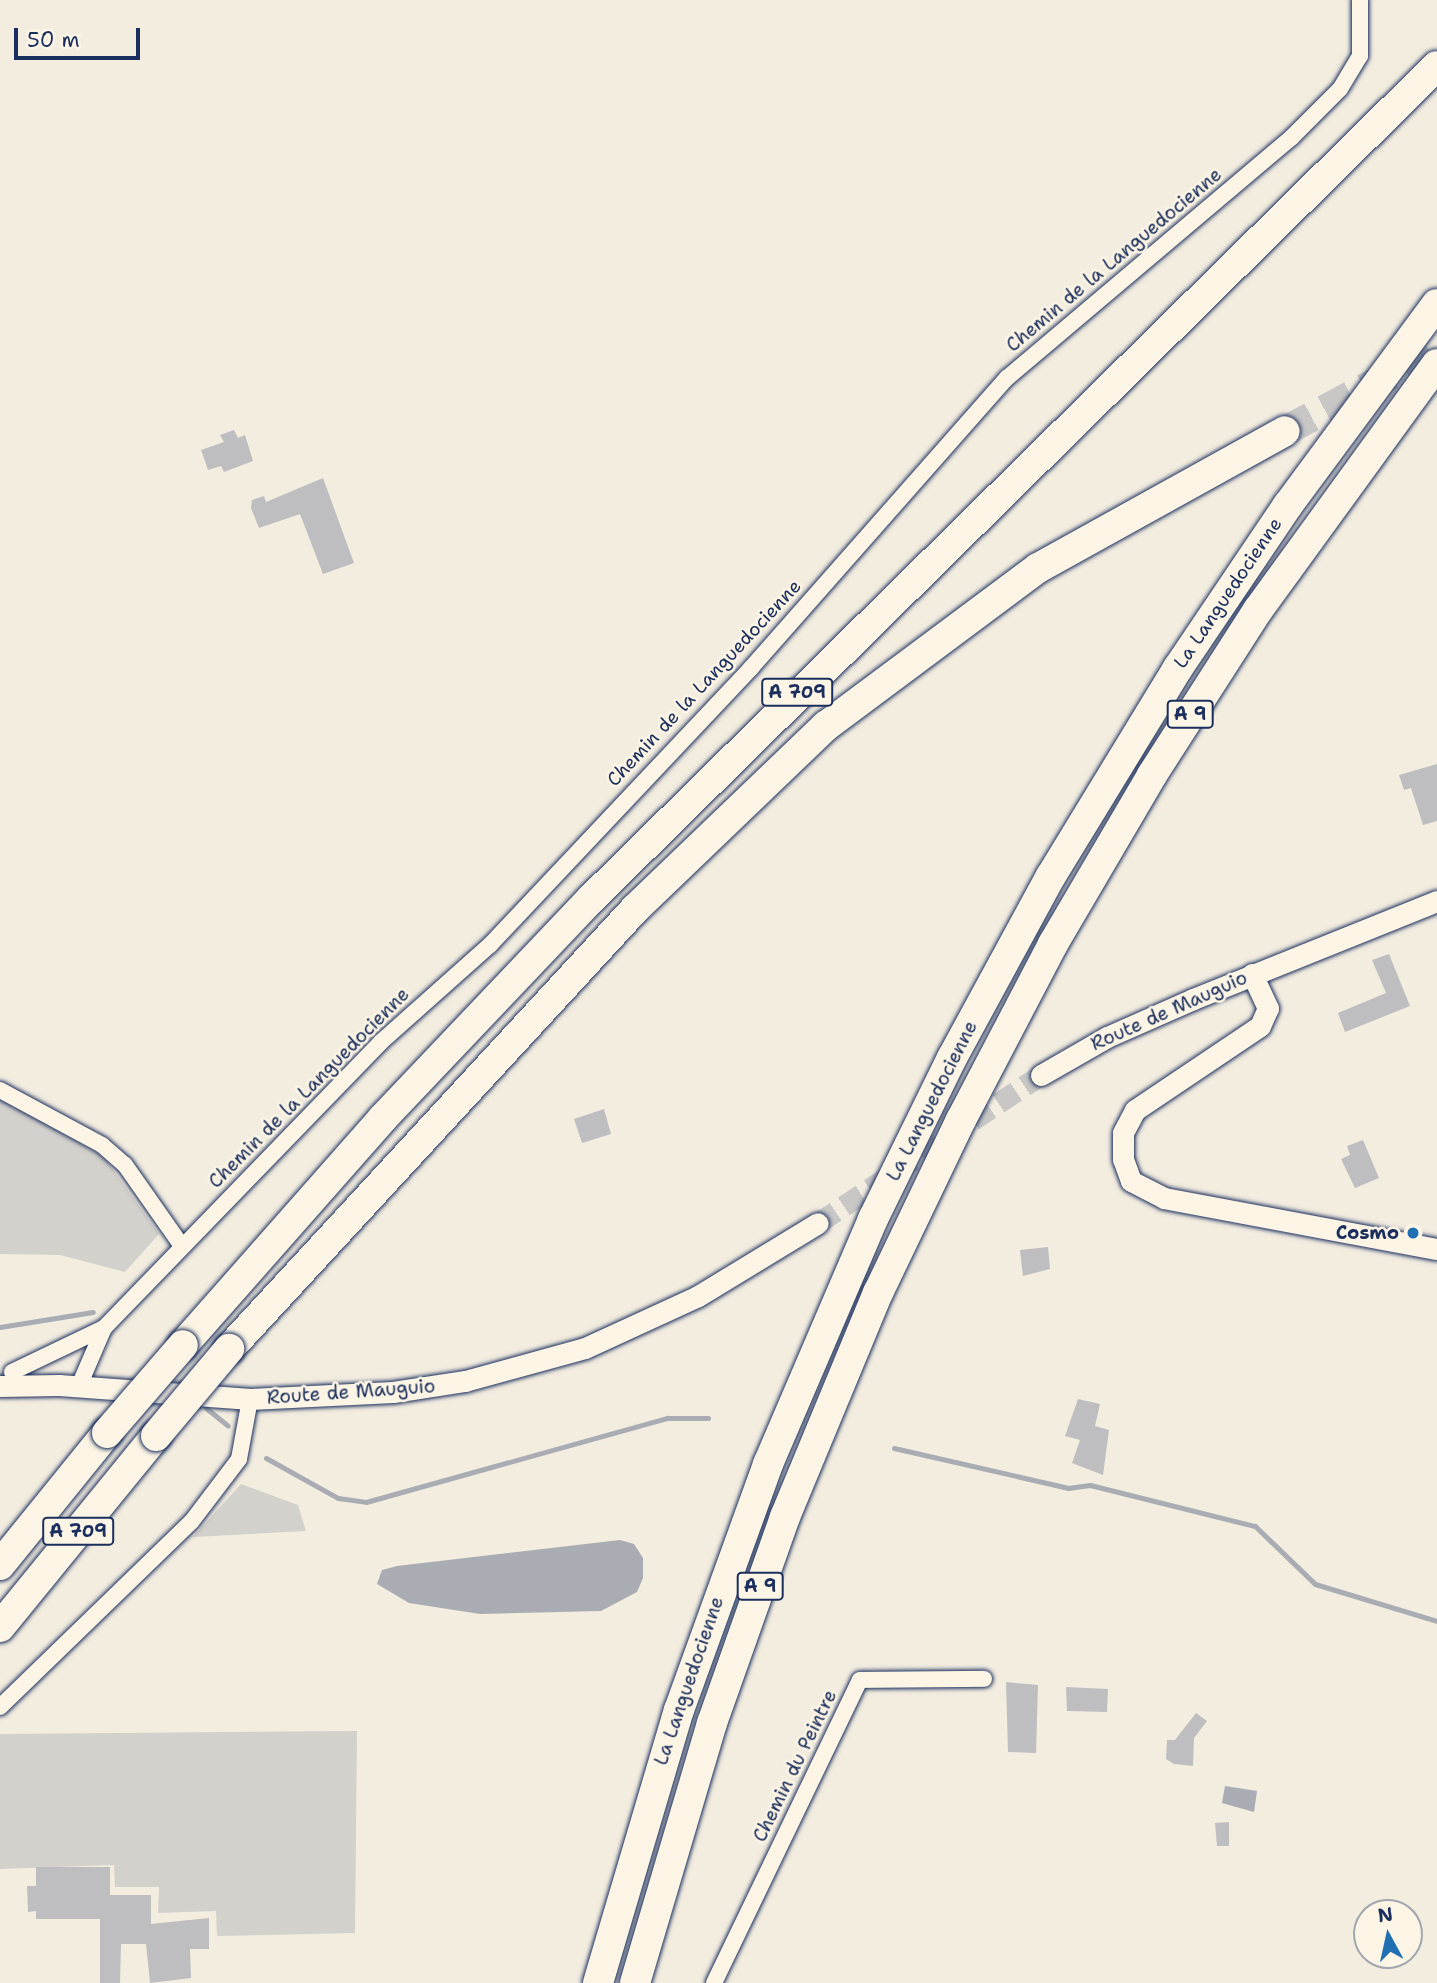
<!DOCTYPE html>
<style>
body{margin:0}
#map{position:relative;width:1437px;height:1983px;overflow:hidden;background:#f3ede0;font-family:"Shantell Sans",sans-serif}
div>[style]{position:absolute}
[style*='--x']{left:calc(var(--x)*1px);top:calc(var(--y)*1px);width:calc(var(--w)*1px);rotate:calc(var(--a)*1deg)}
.green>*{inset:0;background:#d3d1cc}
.water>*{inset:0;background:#a9acb3}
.stream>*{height:5px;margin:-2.5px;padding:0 2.5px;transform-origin:2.5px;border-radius:2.5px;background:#a9acb3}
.building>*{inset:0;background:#bebec0}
.tertiary-tunnel>*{height:21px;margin-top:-10.5px;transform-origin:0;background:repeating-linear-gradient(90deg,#c8c7c6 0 21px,transparent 0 31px)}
.motorway-tunnel>*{height:30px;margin-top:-15px;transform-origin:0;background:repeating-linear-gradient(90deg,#c8c7c6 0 30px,transparent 0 45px)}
.roads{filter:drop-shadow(0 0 2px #1b2f5e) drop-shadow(0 0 2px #1b2f5e)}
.minor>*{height:16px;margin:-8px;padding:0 8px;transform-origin:8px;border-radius:8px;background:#fcf5e5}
.tertiary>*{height:21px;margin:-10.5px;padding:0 10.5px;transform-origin:10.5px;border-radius:10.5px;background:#fcf5e5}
.motorway>*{height:30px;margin:-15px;padding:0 15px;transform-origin:15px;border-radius:15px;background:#fcf5e5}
.bridges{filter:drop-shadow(0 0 2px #1b2f5e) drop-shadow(0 0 2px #1b2f5e)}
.motorway-bridge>*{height:30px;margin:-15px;padding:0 15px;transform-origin:15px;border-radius:15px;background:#fcf5e5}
.dots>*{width:19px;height:19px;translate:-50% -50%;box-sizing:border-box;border:4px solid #fcf5e5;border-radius:50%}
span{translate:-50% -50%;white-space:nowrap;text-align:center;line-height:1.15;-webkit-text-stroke:5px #fcf5e5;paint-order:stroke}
.shield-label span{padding:2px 5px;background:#fcf5e5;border:2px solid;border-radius:5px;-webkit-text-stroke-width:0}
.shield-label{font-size:18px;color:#1b2f5e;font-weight:700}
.street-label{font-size:19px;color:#1b2f5e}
.poi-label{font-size:19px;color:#1b2f5e;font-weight:700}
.right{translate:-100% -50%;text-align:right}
.north{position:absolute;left:1353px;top:1899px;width:70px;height:70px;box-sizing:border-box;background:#fcf5e5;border:2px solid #a2a6af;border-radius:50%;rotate:352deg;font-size:19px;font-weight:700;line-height:28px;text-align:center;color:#1b2f5e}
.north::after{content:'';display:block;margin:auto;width:24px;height:32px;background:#1f6fb2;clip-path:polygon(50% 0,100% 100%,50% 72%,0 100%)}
.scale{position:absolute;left:14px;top:28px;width:126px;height:32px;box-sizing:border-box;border:4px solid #1b2f5e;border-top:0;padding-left:9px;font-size:21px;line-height:24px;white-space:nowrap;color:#1b2f5e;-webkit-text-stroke:5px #fcf5e5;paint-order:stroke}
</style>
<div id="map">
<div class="green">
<i style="clip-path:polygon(0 1098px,104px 1157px,159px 1234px,125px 1272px,60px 1255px,0 1254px)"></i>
<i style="clip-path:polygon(241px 1484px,298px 1505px,306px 1531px,193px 1537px)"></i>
<i style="clip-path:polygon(357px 1731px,355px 1933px,217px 1936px,216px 1911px,158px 1913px,159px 1887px,115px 1887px,114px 1865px,0 1869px,0 1734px)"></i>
</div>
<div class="water">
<i style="clip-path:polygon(620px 1540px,634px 1544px,643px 1558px,643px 1578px,637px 1592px,601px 1611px,480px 1614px,409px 1603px,377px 1584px,382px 1570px,397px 1566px)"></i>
<i style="clip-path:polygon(1225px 1786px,1257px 1791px,1254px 1812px,1222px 1803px)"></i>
</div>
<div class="stream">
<i style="--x:0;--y:1327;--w:94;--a:-9.2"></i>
<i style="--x:206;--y:1408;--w:28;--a:39"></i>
<i style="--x:894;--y:1448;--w:179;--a:12.9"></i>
<i style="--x:1068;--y:1488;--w:22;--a:-8"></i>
<i style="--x:1090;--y:1485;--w:170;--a:14"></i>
<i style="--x:1255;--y:1526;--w:83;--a:44"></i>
<i style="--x:1315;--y:1584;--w:127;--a:16.9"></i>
<i style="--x:266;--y:1458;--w:82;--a:29.1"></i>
<i style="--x:338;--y:1498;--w:28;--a:8"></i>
<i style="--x:366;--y:1502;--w:313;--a:-15.6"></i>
<i style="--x:667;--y:1418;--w:41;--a:0"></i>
</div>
<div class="building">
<i style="clip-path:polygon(234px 430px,238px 438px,245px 435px,253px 461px,224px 472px,221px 466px,208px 470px,201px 450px,224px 442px,220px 435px)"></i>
<i style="clip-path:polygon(323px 478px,354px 563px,323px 574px,300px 514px,259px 528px,251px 508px,252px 500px,264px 496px,266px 502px)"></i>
<i style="clip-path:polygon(1437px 764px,1437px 821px,1423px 825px,1411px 788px,1404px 790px,1399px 775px)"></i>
<i style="clip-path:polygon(1389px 954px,1410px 1006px,1345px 1032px,1338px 1013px,1386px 993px,1372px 960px)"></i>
<i style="clip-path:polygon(604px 1109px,611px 1134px,582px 1143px,574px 1119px)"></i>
<i style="clip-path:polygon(1363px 1140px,1379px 1178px,1355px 1188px,1341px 1159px,1350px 1155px,1347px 1146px)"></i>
<i style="clip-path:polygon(1048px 1247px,1050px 1269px,1023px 1276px,1020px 1250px)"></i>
<i style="clip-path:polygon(1078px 1399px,1100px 1404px,1095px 1426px,1109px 1430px,1103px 1475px,1072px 1463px,1080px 1440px,1065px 1436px)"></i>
<i style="clip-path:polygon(1006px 1682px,1038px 1685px,1036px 1753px,1008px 1752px)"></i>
<i style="clip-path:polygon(1066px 1687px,1108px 1689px,1107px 1712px,1067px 1711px)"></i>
<i style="clip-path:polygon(1196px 1713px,1207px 1721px,1194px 1738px,1193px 1766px,1174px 1764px,1166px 1759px,1167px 1740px,1175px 1740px)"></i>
<i style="clip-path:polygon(1229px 1822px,1229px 1846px,1217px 1846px,1215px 1823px)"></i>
<i style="clip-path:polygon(36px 1867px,110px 1867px,110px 1895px,151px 1895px,151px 1924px,209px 1918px,209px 1949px,190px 1949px,191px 1978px,150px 1983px,146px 1944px,121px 1944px,120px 1983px,100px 1983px,100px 1919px,36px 1919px,36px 1911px,28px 1912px,27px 1886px,36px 1886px)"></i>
</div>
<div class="tertiary-tunnel">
<i style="--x:818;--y:1223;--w:268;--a:-33.6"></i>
</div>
<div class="motorway-tunnel">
<i style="--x:1285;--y:431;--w:172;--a:-28.1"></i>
</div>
<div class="roads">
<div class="minor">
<i style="--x:0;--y:1090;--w:116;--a:28.3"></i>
<i style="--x:102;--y:1145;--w:30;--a:41"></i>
<i style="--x:125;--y:1165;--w:99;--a:54.9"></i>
<i style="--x:12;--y:1372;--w:102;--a:-25.6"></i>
<i style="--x:104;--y:1328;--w:398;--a:-45.9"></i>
<i style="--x:381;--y:1042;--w:146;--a:-41.7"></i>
<i style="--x:490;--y:945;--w:381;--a:-46.7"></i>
<i style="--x:751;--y:668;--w:387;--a:-48.6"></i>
<i style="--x:1007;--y:378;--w:372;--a:-40.2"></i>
<i style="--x:1291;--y:138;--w:69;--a:-45"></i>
<i style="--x:1340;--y:89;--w:39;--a:-59"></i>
<i style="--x:1360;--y:56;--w:56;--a:-90"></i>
<i style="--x:79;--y:1386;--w:63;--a:-66.7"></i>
<i style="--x:0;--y:1707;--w:267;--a:-44.1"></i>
<i style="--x:192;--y:1521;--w:78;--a:-52.8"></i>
<i style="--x:239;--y:1459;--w:61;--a:-79.6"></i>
<i style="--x:714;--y:1983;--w:336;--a:-64.3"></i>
<i style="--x:860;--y:1680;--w:124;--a:-0.5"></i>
</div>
<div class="tertiary">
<i style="--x:1252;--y:974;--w:38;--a:65"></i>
<i style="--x:1268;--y:1008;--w:20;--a:114"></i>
<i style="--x:1260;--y:1026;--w:151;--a:146.1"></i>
<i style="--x:1135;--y:1110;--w:26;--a:118"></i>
<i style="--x:1123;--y:1133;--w:26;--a:90"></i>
<i style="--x:1123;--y:1159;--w:23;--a:70"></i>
<i style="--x:1131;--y:1181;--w:37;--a:27"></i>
<i style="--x:1164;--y:1198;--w:278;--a:10.6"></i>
<i style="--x:1041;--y:1075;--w:76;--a:-29.9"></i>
<i style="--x:1107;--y:1037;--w:94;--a:-23.8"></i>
<i style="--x:1193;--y:999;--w:263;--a:-21.9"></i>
<i style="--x:0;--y:1386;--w:59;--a:-1"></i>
<i style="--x:59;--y:1385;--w:192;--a:4.2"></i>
<i style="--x:250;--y:1399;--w:143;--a:-2.8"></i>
<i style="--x:393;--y:1392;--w:73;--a:-8.7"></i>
<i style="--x:465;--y:1381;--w:124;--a:-15.4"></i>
<i style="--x:585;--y:1348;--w:124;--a:-24.7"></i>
<i style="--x:698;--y:1296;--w:140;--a:-31.3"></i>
</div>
<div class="motorway">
<i style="--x:183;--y:1345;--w:303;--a:-48.6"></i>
<i style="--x:383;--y:1118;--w:302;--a:-46.5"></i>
<i style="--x:591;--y:899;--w:1187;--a:-44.56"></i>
<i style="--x:229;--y:1349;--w:599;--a:-47.3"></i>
<i style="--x:635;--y:909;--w:265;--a:-43.8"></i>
<i style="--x:826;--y:726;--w:264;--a:-36.7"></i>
<i style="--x:1038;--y:568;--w:282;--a:-29"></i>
<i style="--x:0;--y:1565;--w:170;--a:-51"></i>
<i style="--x:0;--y:1627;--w:247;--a:-50.8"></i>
<i style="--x:598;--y:1983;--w:285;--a:-73.5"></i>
<i style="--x:679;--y:1710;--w:262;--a:-70.1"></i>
<i style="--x:768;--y:1464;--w:267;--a:-66.8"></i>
<i style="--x:873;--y:1219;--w:179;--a:-63.9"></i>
<i style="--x:952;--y:1058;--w:207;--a:-61.5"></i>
<i style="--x:1051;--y:876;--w:244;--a:-58.6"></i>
<i style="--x:1178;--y:668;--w:197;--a:-56"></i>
<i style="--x:1288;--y:505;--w:250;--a:-53.5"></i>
<i style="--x:635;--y:1983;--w:271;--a:-73.5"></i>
<i style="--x:712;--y:1723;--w:219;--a:-70.5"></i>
<i style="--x:785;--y:1517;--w:243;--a:-67.5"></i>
<i style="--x:878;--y:1293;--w:192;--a:-64.4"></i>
<i style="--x:961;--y:1120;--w:199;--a:-62.4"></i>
<i style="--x:1053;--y:944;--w:196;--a:-59.6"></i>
<i style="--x:1152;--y:775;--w:196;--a:-57.3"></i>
<i style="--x:1258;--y:610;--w:304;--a:-54"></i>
</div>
</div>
<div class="bridges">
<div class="motorway-bridge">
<i style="--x:107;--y:1433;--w:116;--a:-49.2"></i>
<i style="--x:156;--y:1436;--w:114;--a:-50"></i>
</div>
</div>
<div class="dots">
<i style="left:1413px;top:1233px;background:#1f6fb2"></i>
</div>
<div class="shield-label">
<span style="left:797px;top:692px">A 709</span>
<span style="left:1190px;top:714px">A 9</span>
<span style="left:78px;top:1531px">A 709</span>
<span style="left:760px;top:1586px">A 9</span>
</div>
<div class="street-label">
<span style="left:1114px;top:260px;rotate:-40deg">Chemin de la Languedocienne</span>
<span style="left:1228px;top:593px;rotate:-56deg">La Languedocienne</span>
<span style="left:704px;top:683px;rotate:-47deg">Chemin de la Languedocienne</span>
<span style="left:1169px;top:1011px;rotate:-24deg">Route de Mauguio</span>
<span style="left:309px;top:1088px;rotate:-45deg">Chemin de la Languedocienne</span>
<span style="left:932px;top:1101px;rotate:-63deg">La Languedocienne</span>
<span style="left:351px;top:1392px;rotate:-4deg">Route de Mauguio</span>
<span style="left:689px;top:1681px;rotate:-71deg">La Languedocienne</span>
<span style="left:795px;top:1766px;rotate:-64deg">Chemin du Peintre</span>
</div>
<div class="poi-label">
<span class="right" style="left:1399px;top:1233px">Cosmo</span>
</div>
<div class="north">N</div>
<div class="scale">50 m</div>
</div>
